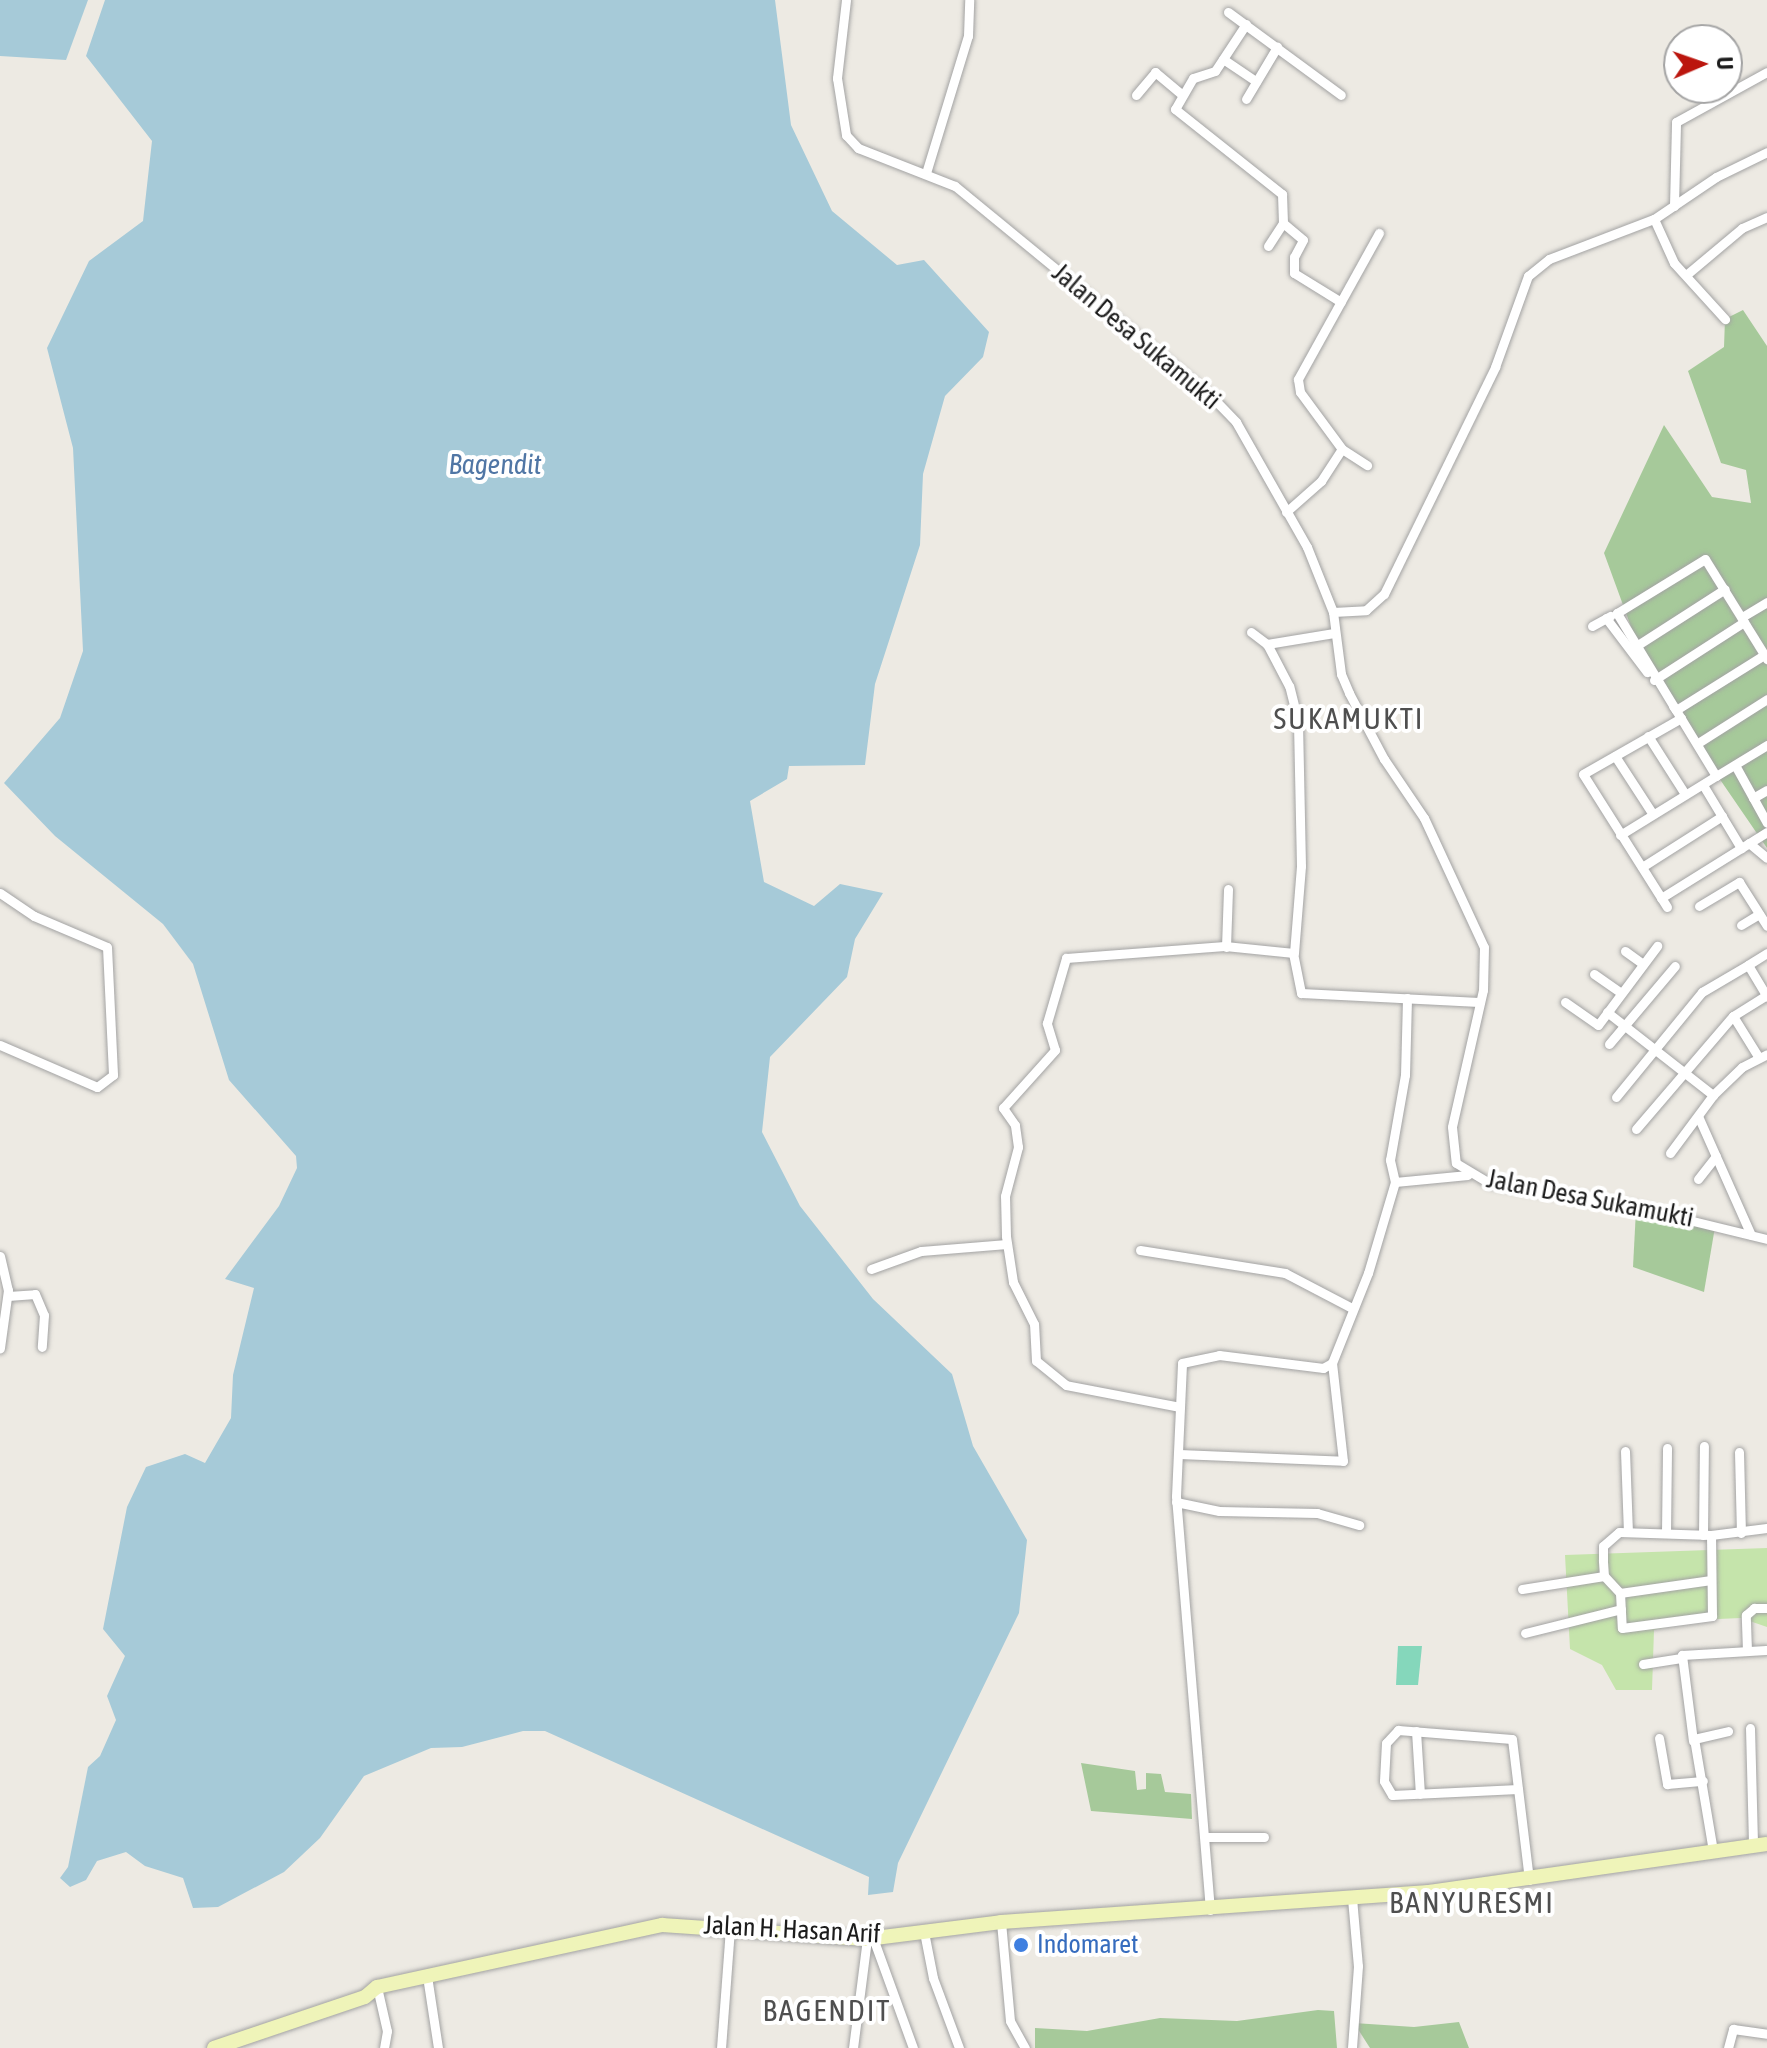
<!DOCTYPE html>
<style>
body{margin:0}
#map{position:relative;width:1767px;height:2048px;overflow:hidden;background:#edeae3;font-family:"Asap Condensed",sans-serif}
div>[style]{position:absolute}
[style*='--x']{left:calc(var(--x)*1px);top:calc(var(--y)*1px);width:calc(var(--w)*1px);rotate:calc(var(--a)*1deg)}
.grass>*{inset:0;background:#c5e4ab}
.forest>*{inset:0;background:#a6c99a}
.pitch>*{inset:0;background:#85d7bb}
.water>*{inset:0;background:#a6cad8}
.roads{filter:drop-shadow(0 0 2px #a3a3a3) drop-shadow(0 0 2px #a3a3a3)}
.minor>*{height:9px;margin:-4.5px;padding:0 4.5px;transform-origin:4.5px;border-radius:4.5px;background:#fff}
.secondary>*{height:14px;margin:-7px;padding:0 7px;transform-origin:7px;border-radius:7px;background:#eff4b9}
.dots>*{width:22px;height:22px;translate:-50% -50%;box-sizing:border-box;border:4px solid #fff;border-radius:50%}
span{translate:-50% -50%;white-space:nowrap;text-align:center;line-height:1.15;-webkit-text-stroke:8px #fff;paint-order:stroke}
.street-label{font-size:26px;color:#1c1c1c}
.shop-label{font-size:26px;color:#366cbe}
.left{translate:0 -50%;text-align:left}
.water-label{font-size:28px;color:#5076a5;font-style:italic}
.quarter-label{font-size:30px;color:#4f4f4f;letter-spacing:2px}
.north{position:absolute;left:1663px;top:24px;width:80px;height:80px;box-sizing:border-box;background:#fff;border:2px solid #a4a4a4;border-radius:50%;rotate:88deg;font-size:22px;font-weight:700;line-height:32px;text-align:center;color:#1c1c1c}
.north::after{content:'';display:block;margin:auto;width:28px;height:36px;background:#bb160e;clip-path:polygon(50% 0,100% 100%,50% 72%,0 100%)}
</style>
<div id="map">
<div class="grass">
<i style="clip-path:polygon(1767px 1548px,1767px 1627px,1741px 1618px,1695px 1620px,1654px 1630px,1652px 1690px,1616px 1690px,1602px 1665px,1570px 1649px,1565px 1555px)"></i>
</div>
<div class="forest">
<i style="clip-path:polygon(1743px 310px,1767px 346px,1767px 848px,1649px 676px,1604px 553px,1664px 425px,1712px 497px,1751px 503px,1746px 470px,1721px 463px,1688px 371px,1724px 347px,1725px 319px)"></i>
<i style="clip-path:polygon(1636px 1210px,1715px 1227px,1704px 1292px,1633px 1267px)"></i>
<i style="clip-path:polygon(1081px 1763px,1135px 1771px,1137px 1790px,1146px 1789px,1146px 1773px,1161px 1774px,1165px 1792px,1191px 1794px,1192px 1819px,1091px 1811px)"></i>
<i style="clip-path:polygon(1318px 2010px,1334px 2011px,1337px 2048px,1035px 2048px,1035px 2028px,1087px 2031px,1160px 2018px,1237px 2021px)"></i>
<i style="clip-path:polygon(1459px 2022px,1469px 2048px,1370px 2048px,1354px 2023px,1414px 2027px)"></i>
</div>
<div class="pitch">
<i style="clip-path:polygon(1398px 1646px,1422px 1646px,1418px 1685px,1396px 1685px)"></i>
</div>
<div class="water">
<i style="clip-path:polygon(0 0,88px 0,66px 60px,0 56px)"></i>
<i style="clip-path:polygon(105px 0,775px 0,791px 125px,832px 211px,897px 265px,924px 260px,989px 332px,983px 357px,945px 396px,923px 474px,920px 545px,875px 684px,865px 765px,789px 766px,787px 779px,750px 801px,764px 882px,814px 906px,840px 884px,883px 893px,855px 939px,847px 977px,770px 1057px,762px 1132px,800px 1206px,873px 1299px,952px 1374px,973px 1446px,1027px 1540px,1019px 1613px,898px 1863px,893px 1892px,868px 1895px,869px 1877px,545px 1731px,523px 1731px,462px 1747px,431px 1748px,364px 1776px,320px 1838px,284px 1872px,218px 1907px,193px 1908px,183px 1878px,145px 1866px,126px 1852px,97px 1861px,86px 1880px,70px 1887px,60px 1878px,68px 1867px,88px 1767px,100px 1756px,116px 1720px,107px 1696px,125px 1656px,103px 1629px,127px 1507px,146px 1467px,185px 1454px,205px 1463px,231px 1418px,233px 1375px,254px 1288px,225px 1279px,279px 1206px,297px 1168px,296px 1156px,229px 1080px,193px 964px,163px 924px,55px 836px,4px 783px,60px 718px,83px 651px,73px 448px,47px 348px,89px 261px,143px 221px,152px 141px,86px 56px)"></i>
</div>
<div class="roads">
<div class="minor">
<i style="--x:846;--y:0;--w:79;--a:96.6"></i>
<i style="--x:837;--y:78;--w:58;--a:81"></i>
<i style="--x:846;--y:135;--w:18;--a:47"></i>
<i style="--x:858;--y:148;--w:104;--a:21.4"></i>
<i style="--x:955;--y:186;--w:333;--a:39.4"></i>
<i style="--x:1212;--y:397;--w:35;--a:46"></i>
<i style="--x:1236;--y:422;--w:144;--a:60.4"></i>
<i style="--x:1307;--y:547;--w:70;--a:68.2"></i>
<i style="--x:1333;--y:612;--w:63;--a:82.6"></i>
<i style="--x:1341;--y:674;--w:21;--a:67"></i>
<i style="--x:1349;--y:693;--w:75;--a:62.1"></i>
<i style="--x:1384;--y:759;--w:71;--a:55.9"></i>
<i style="--x:1424;--y:818;--w:142;--a:65.1"></i>
<i style="--x:1484;--y:947;--w:43;--a:91.3"></i>
<i style="--x:1483;--y:990;--w:140;--a:102.8"></i>
<i style="--x:1452;--y:1127;--w:36;--a:84"></i>
<i style="--x:1456;--y:1163;--w:39;--a:31"></i>
<i style="--x:1489;--y:1183;--w:132;--a:8.7"></i>
<i style="--x:1619;--y:1203;--w:152;--a:13.7"></i>
<i style="--x:1228;--y:12;--w:140;--a:36.3"></i>
<i style="--x:1246;--y:24;--w:56;--a:123.4"></i>
<i style="--x:1215;--y:71;--w:23;--a:162"></i>
<i style="--x:1193;--y:78;--w:36;--a:120"></i>
<i style="--x:1175;--y:109;--w:137;--a:38.5"></i>
<i style="--x:1282;--y:194;--w:29;--a:88"></i>
<i style="--x:1283;--y:223;--w:26;--a:40"></i>
<i style="--x:1303;--y:240;--w:19;--a:118"></i>
<i style="--x:1294;--y:257;--w:16;--a:90"></i>
<i style="--x:1294;--y:273;--w:55;--a:31.7"></i>
<i style="--x:1223;--y:59;--w:40;--a:34"></i>
<i style="--x:1136;--y:95;--w:30;--a:-50"></i>
<i style="--x:1155;--y:72;--w:35;--a:40"></i>
<i style="--x:1246;--y:99;--w:61;--a:-59.2"></i>
<i style="--x:926;--y:173;--w:143;--a:-73"></i>
<i style="--x:968;--y:36;--w:36;--a:-88"></i>
<i style="--x:1674;--y:206;--w:84;--a:-88.6"></i>
<i style="--x:1676;--y:122;--w:104;--a:-28.8"></i>
<i style="--x:1654;--y:219;--w:48;--a:65.6"></i>
<i style="--x:1674;--y:263;--w:76;--a:47.7"></i>
<i style="--x:1268;--y:246;--w:27;--a:-57"></i>
<i style="--x:1686;--y:275;--w:73;--a:-40"></i>
<i style="--x:1742;--y:228;--w:27;--a:-24"></i>
<i style="--x:1342;--y:449;--w:30;--a:33"></i>
<i style="--x:1286;--y:512;--w:47;--a:-41.5"></i>
<i style="--x:1321;--y:481;--w:38;--a:-57"></i>
<i style="--x:1342;--y:449;--w:71;--a:-126.4"></i>
<i style="--x:1300;--y:392;--w:13;--a:-99"></i>
<i style="--x:1298;--y:379;--w:167;--a:-61"></i>
<i style="--x:1333;--y:612;--w:33;--a:-3"></i>
<i style="--x:1366;--y:610;--w:24;--a:-42"></i>
<i style="--x:1384;--y:594;--w:253;--a:-63.9"></i>
<i style="--x:1495;--y:367;--w:97;--a:-70.1"></i>
<i style="--x:1528;--y:276;--w:27;--a:-39"></i>
<i style="--x:1549;--y:259;--w:112;--a:-20.9"></i>
<i style="--x:1654;--y:219;--w:75;--a:-34.1"></i>
<i style="--x:1716;--y:177;--w:57;--a:-26.1"></i>
<i style="--x:1742;--y:617;--w:29;--a:-31"></i>
<i style="--x:1606;--y:618;--w:68;--a:52.8"></i>
<i style="--x:1592;--y:626;--w:21;--a:-29"></i>
<i style="--x:1251;--y:632;--w:20;--a:37"></i>
<i style="--x:1267;--y:644;--w:68;--a:-9.3"></i>
<i style="--x:1633;--y:648;--w:109;--a:-32.7"></i>
<i style="--x:1654;--y:680;--w:107;--a:-32.8"></i>
<i style="--x:1673;--y:706;--w:5;--a:53"></i>
<i style="--x:1676;--y:710;--w:104;--a:-32"></i>
<i style="--x:1648;--y:736;--w:69;--a:57.5"></i>
<i style="--x:1698;--y:743;--w:82;--a:-32.5"></i>
<i style="--x:1615;--y:756;--w:68;--a:57"></i>
<i style="--x:1735;--y:765;--w:66;--a:61.1"></i>
<i style="--x:1716;--y:776;--w:60;--a:-31.3"></i>
<i style="--x:1703;--y:785;--w:74;--a:58.9"></i>
<i style="--x:1753;--y:798;--w:16;--a:-30"></i>
<i style="--x:1620;--y:835;--w:113;--a:-31.6"></i>
<i style="--x:1716;--y:776;--w:191;--a:-121.3"></i>
<i style="--x:1617;--y:613;--w:103;--a:-31.5"></i>
<i style="--x:1705;--y:559;--w:118;--a:58.2"></i>
<i style="--x:1749;--y:843;--w:23;--a:40"></i>
<i style="--x:1642;--y:867;--w:95;--a:-32.5"></i>
<i style="--x:0;--y:893;--w:41;--a:34.1"></i>
<i style="--x:34;--y:916;--w:79;--a:23"></i>
<i style="--x:107;--y:947;--w:128;--a:87.3"></i>
<i style="--x:113;--y:1075;--w:20;--a:143"></i>
<i style="--x:97;--y:1087;--w:106;--a:-156.6"></i>
<i style="--x:1661;--y:898;--w:125;--a:-31.9"></i>
<i style="--x:1699;--y:906;--w:47;--a:-31"></i>
<i style="--x:1739;--y:882;--w:52;--a:57.5"></i>
<i style="--x:1667;--y:907;--w:157;--a:-122.3"></i>
<i style="--x:1583;--y:774;--w:113;--a:-29.7"></i>
<i style="--x:1741;--y:925;--w:21;--a:-31"></i>
<i style="--x:1226;--y:947;--w:58;--a:-88"></i>
<i style="--x:1625;--y:951;--w:22;--a:36"></i>
<i style="--x:1293;--y:953;--w:41;--a:78.7"></i>
<i style="--x:1301;--y:993;--w:178;--a:2.9"></i>
<i style="--x:1767;--y:953;--w:22;--a:148"></i>
<i style="--x:1748;--y:965;--w:37;--a:59"></i>
<i style="--x:1594;--y:974;--w:33;--a:35"></i>
<i style="--x:1565;--y:1002;--w:40;--a:34.9"></i>
<i style="--x:1598;--y:1025;--w:99;--a:-53.2"></i>
<i style="--x:1607;--y:1012;--w:135;--a:38.1"></i>
<i style="--x:1733;--y:1016;--w:49;--a:58.2"></i>
<i style="--x:1609;--y:1044;--w:102;--a:-49.8"></i>
<i style="--x:1616;--y:1097;--w:136;--a:-50.7"></i>
<i style="--x:1702;--y:992;--w:53;--a:-30.4"></i>
<i style="--x:1698;--y:1116;--w:130;--a:66"></i>
<i style="--x:1636;--y:1129;--w:149;--a:-49.4"></i>
<i style="--x:1733;--y:1016;--w:39;--a:-32"></i>
<i style="--x:1670;--y:1153;--w:72;--a:-53.4"></i>
<i style="--x:1713;--y:1095;--w:40;--a:-44"></i>
<i style="--x:1742;--y:1067;--w:28;--a:-27"></i>
<i style="--x:1698;--y:1179;--w:29;--a:-52"></i>
<i style="--x:1395;--y:1182;--w:23;--a:-103"></i>
<i style="--x:1390;--y:1160;--w:86;--a:-80"></i>
<i style="--x:1405;--y:1075;--w:77;--a:-88.5"></i>
<i style="--x:1140;--y:1250;--w:147;--a:9"></i>
<i style="--x:1285;--y:1273;--w:76;--a:27.6"></i>
<i style="--x:0;--y:1256;--w:35;--a:77"></i>
<i style="--x:8;--y:1290;--w:59;--a:97.9"></i>
<i style="--x:871;--y:1269;--w:53;--a:-19.8"></i>
<i style="--x:921;--y:1251;--w:86;--a:-4.7"></i>
<i style="--x:8;--y:1296;--w:27;--a:-4"></i>
<i style="--x:35;--y:1294;--w:23;--a:67"></i>
<i style="--x:44;--y:1315;--w:32;--a:94"></i>
<i style="--x:1180;--y:1407;--w:116;--a:-169.1"></i>
<i style="--x:1066;--y:1385;--w:38;--a:-141"></i>
<i style="--x:1036;--y:1361;--w:37;--a:-93"></i>
<i style="--x:1034;--y:1324;--w:47;--a:-116.6"></i>
<i style="--x:1013;--y:1282;--w:47;--a:-98.7"></i>
<i style="--x:1006;--y:1236;--w:40;--a:-91.4"></i>
<i style="--x:1005;--y:1196;--w:51;--a:-75.1"></i>
<i style="--x:1018;--y:1147;--w:22;--a:-98"></i>
<i style="--x:1015;--y:1125;--w:21;--a:-125"></i>
<i style="--x:1003;--y:1108;--w:78;--a:-48.1"></i>
<i style="--x:1055;--y:1050;--w:28;--a:-107"></i>
<i style="--x:1047;--y:1023;--w:68;--a:-73.7"></i>
<i style="--x:1066;--y:958;--w:159;--a:-4.3"></i>
<i style="--x:1225;--y:946;--w:69;--a:5.8"></i>
<i style="--x:1294;--y:953;--w:87;--a:-85.4"></i>
<i style="--x:1301;--y:866;--w:145;--a:-91.2"></i>
<i style="--x:1298;--y:721;--w:36;--a:-104"></i>
<i style="--x:1289;--y:686;--w:47;--a:-117.6"></i>
<i style="--x:1625;--y:1451;--w:80;--a:87.9"></i>
<i style="--x:1739;--y:1452;--w:81;--a:88.6"></i>
<i style="--x:1179;--y:1454;--w:164;--a:2.4"></i>
<i style="--x:1343;--y:1461;--w:99;--a:-96.4"></i>
<i style="--x:1176;--y:1502;--w:44;--a:11.8"></i>
<i style="--x:1219;--y:1511;--w:98;--a:1.2"></i>
<i style="--x:1317;--y:1513;--w:44;--a:15.9"></i>
<i style="--x:1666;--y:1533;--w:85;--a:-89.3"></i>
<i style="--x:1703;--y:1535;--w:89;--a:-89.4"></i>
<i style="--x:1711;--y:1580;--w:92;--a:171.9"></i>
<i style="--x:1620;--y:1593;--w:35;--a:87"></i>
<i style="--x:1622;--y:1628;--w:91;--a:-7.6"></i>
<i style="--x:1712;--y:1616;--w:81;--a:-90.7"></i>
<i style="--x:1522;--y:1589;--w:83;--a:-9"></i>
<i style="--x:1620;--y:1593;--w:23;--a:-133"></i>
<i style="--x:1604;--y:1576;--w:16;--a:-94"></i>
<i style="--x:1603;--y:1560;--w:14;--a:-90"></i>
<i style="--x:1603;--y:1546;--w:21;--a:-41"></i>
<i style="--x:1619;--y:1532;--w:92;--a:1.9"></i>
<i style="--x:1711;--y:1535;--w:56;--a:-7.1"></i>
<i style="--x:1525;--y:1633;--w:99;--a:-14"></i>
<i style="--x:1747;--y:1651;--w:36;--a:-92"></i>
<i style="--x:1746;--y:1615;--w:11;--a:-41"></i>
<i style="--x:1754;--y:1608;--w:13;--a:0"></i>
<i style="--x:1643;--y:1664;--w:37;--a:-9"></i>
<i style="--x:1750;--y:1728;--w:118;--a:88.5"></i>
<i style="--x:1416;--y:1731;--w:63;--a:86.4"></i>
<i style="--x:1659;--y:1738;--w:47;--a:80.1"></i>
<i style="--x:1667;--y:1784;--w:36;--a:-5"></i>
<i style="--x:1693;--y:1741;--w:87;--a:-97.3"></i>
<i style="--x:1682;--y:1655;--w:84;--a:-3.4"></i>
<i style="--x:1518;--y:1789;--w:126;--a:177.3"></i>
<i style="--x:1392;--y:1795;--w:16;--a:-120"></i>
<i style="--x:1384;--y:1781;--w:38;--a:-87"></i>
<i style="--x:1386;--y:1743;--w:18;--a:-47"></i>
<i style="--x:1398;--y:1730;--w:114;--a:4.5"></i>
<i style="--x:1512;--y:1739;--w:142;--a:83.1"></i>
<i style="--x:1207;--y:1837;--w:57;--a:0"></i>
<i style="--x:1713;--y:1851;--w:114;--a:-99.6"></i>
<i style="--x:1694;--y:1739;--w:35;--a:-13"></i>
<i style="--x:1352;--y:1898;--w:68;--a:85"></i>
<i style="--x:1358;--y:1966;--w:82;--a:94.2"></i>
<i style="--x:1210;--y:1910;--w:415;--a:-94.7"></i>
<i style="--x:1176;--y:1496;--w:133;--a:-87.4"></i>
<i style="--x:1182;--y:1363;--w:38;--a:-12"></i>
<i style="--x:1219;--y:1355;--w:105;--a:7.1"></i>
<i style="--x:1323;--y:1368;--w:10;--a:-29"></i>
<i style="--x:1332;--y:1363;--w:97;--a:-68.2"></i>
<i style="--x:1368;--y:1273;--w:95;--a:-73.5"></i>
<i style="--x:1395;--y:1182;--w:73;--a:-5.5"></i>
<i style="--x:1001;--y:1922;--w:99;--a:84.8"></i>
<i style="--x:1010;--y:2021;--w:31;--a:61"></i>
<i style="--x:924;--y:1932;--w:47;--a:78.9"></i>
<i style="--x:933;--y:1978;--w:75;--a:69.6"></i>
<i style="--x:873;--y:1938;--w:117;--a:70"></i>
<i style="--x:427;--y:1976;--w:73;--a:81.3"></i>
<i style="--x:377;--y:1987;--w:45;--a:77.2"></i>
<i style="--x:387;--y:2031;--w:17;--a:100"></i>
<i style="--x:721;--y:2048;--w:120;--a:-85.7"></i>
<i style="--x:853;--y:2048;--w:110;--a:-82.7"></i>
<i style="--x:1728;--y:2048;--w:20;--a:-75"></i>
<i style="--x:1733;--y:2029;--w:34;--a:8"></i>
</div>
<div class="secondary">
<i style="--x:214;--y:2048;--w:159;--a:-18.7"></i>
<i style="--x:365;--y:1997;--w:16;--a:-40"></i>
<i style="--x:377;--y:1987;--w:292;--a:-12.3"></i>
<i style="--x:662;--y:1925;--w:205;--a:3.9"></i>
<i style="--x:867;--y:1939;--w:135;--a:-7.2"></i>
<i style="--x:1001;--y:1922;--w:429;--a:-4"></i>
<i style="--x:1429;--y:1892;--w:341;--a:-8.1"></i>
</div>
</div>
<div class="dots">
<i style="left:1021px;top:1945px;background:#3f7fe0"></i>
</div>
<div class="street-label">
<span style="left:1136px;top:337px;rotate:40deg">Jalan Desa Sukamukti</span>
<span style="left:1590px;top:1199px;rotate:11deg">Jalan Desa Sukamukti</span>
<span style="left:792px;top:1930px;rotate:3deg">Jalan H. Hasan Arif</span>
</div>
<div class="shop-label">
<span class="left" style="left:1037px;top:1945px">Indomaret</span>
</div>
<div class="water-label">
<span style="left:495px;top:464px">Bagendit</span>
</div>
<div class="quarter-label">
<span style="left:1349px;top:718px">SUKAMUKTI</span>
<span style="left:1472px;top:1902px">BANYURESMI</span>
<span style="left:827px;top:2010px">BAGENDIT</span>
</div>
<div class="north">U</div>
</div>
